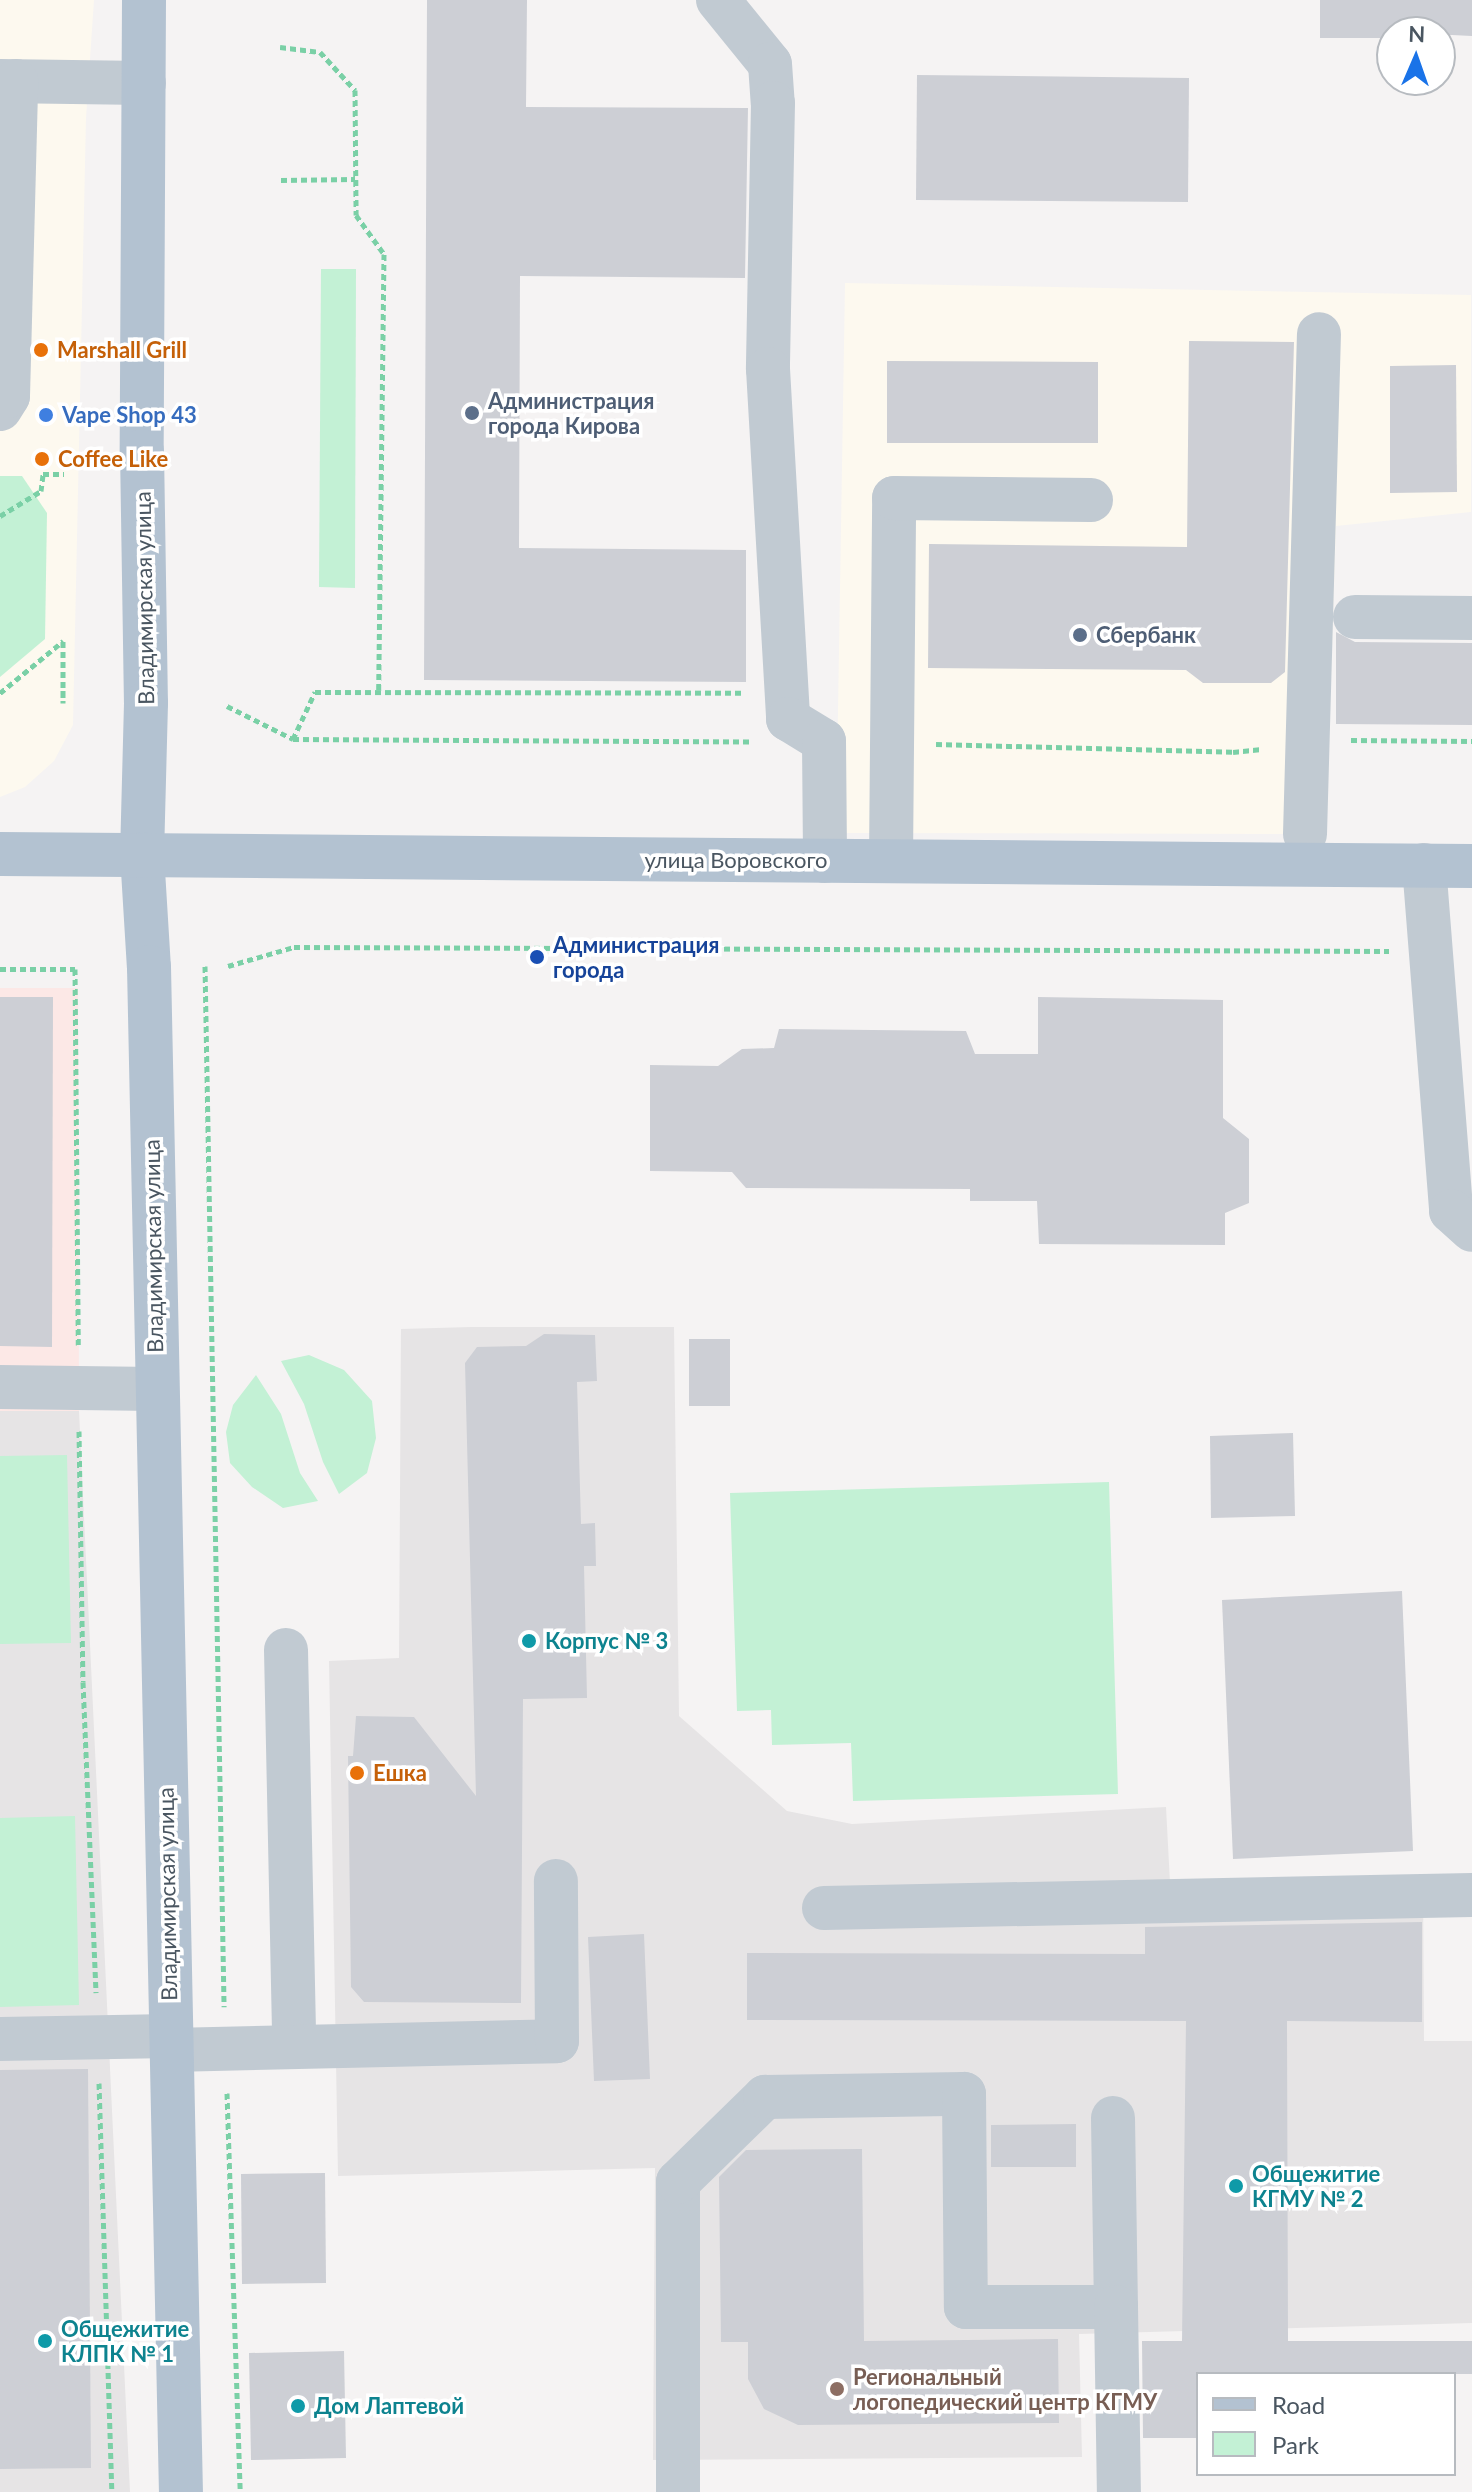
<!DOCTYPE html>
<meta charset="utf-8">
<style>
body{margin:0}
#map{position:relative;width:1472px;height:2492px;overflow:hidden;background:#f5f3f3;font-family:Lato,sans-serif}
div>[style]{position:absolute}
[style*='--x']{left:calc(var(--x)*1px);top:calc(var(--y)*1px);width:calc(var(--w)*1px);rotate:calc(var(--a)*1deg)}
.commercial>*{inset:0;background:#fdf9ef}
.education>*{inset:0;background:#e6e4e5}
.medical>*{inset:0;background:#fce8e6}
.green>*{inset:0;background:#c3f1d5}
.building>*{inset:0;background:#cdcfd5}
.path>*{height:5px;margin-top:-2.5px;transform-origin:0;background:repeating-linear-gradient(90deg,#7ad0a6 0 6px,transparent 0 10px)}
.minor>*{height:44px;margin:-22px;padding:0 22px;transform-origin:22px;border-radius:22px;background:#c1cad2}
.major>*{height:44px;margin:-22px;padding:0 22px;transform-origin:22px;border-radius:22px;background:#b3c2d1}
.dots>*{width:22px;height:22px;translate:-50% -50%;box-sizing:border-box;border:4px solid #fff;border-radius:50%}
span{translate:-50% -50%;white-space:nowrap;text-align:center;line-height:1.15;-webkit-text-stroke:7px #fff;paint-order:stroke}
.food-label{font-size:22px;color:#c56008;font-weight:700}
.left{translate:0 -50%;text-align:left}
.service-label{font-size:22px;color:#4e5e75;font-weight:700}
.shop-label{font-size:22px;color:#366cbe;font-weight:700}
.street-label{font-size:22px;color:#4a5661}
.transit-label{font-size:22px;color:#164399;font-weight:700}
.culture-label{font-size:22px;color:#0d838f;font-weight:700}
.education-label{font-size:22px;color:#785e54;font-weight:700}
.legend{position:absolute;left:1196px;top:2372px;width:260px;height:104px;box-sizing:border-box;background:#fff;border:2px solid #b7bbc0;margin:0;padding:10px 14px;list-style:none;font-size:24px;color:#4a5661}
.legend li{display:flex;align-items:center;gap:16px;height:40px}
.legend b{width:40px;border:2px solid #b7bbc0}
.north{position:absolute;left:1376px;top:16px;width:80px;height:80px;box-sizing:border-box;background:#fff;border:2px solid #b7bbc0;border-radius:50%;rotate:2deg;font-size:22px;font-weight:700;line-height:32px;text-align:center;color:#4a5661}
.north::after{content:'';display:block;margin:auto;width:28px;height:36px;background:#1a73e8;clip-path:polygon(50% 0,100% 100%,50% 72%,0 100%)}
</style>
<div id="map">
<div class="commercial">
<i style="clip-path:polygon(0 0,94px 0,86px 118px,73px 725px,54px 761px,25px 787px,0 797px)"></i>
<i style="clip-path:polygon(845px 283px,1471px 295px,1471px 512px,1336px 526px,1326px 834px,836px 833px)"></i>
</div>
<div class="education">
<i style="clip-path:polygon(471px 1327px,674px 1327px,679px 1716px,787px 1811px,852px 1824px,1166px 1807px,1170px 1883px,1423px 1882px,1424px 2041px,1472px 2041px,1472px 2323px,1079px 2334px,1082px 2457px,653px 2460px,655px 2168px,338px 2176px,329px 1661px,399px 1658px,401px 1329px)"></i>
<i style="clip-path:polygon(0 1411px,79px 1411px,130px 2492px,0 2492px)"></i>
</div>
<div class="medical">
<i style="clip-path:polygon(0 988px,78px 988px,79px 1411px,0 1411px)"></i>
</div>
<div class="green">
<i style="clip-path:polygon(321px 269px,356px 269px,355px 588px,319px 587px)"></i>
<i style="clip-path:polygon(0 476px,22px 476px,47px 513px,45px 639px,0 677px)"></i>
<i style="clip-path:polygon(309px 1355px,344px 1370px,372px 1401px,376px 1438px,367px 1473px,339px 1494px,323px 1462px,304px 1404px,281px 1361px)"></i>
<i style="clip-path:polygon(256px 1375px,281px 1414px,300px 1473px,318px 1501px,283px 1508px,252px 1487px,230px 1463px,226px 1432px,233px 1405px)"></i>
<i style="clip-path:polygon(67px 1455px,71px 1643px,0 1644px,0 1456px)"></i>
<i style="clip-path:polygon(1109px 1482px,1118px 1794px,853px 1801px,851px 1743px,772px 1745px,771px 1710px,737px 1711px,730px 1493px)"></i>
<i style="clip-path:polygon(75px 1816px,79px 2005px,0 2007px,0 1818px)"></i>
</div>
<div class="building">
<i style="clip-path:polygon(427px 0,527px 0,526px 107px,748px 108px,745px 278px,520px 276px,519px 548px,746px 550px,746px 682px,424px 680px)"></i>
<i style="clip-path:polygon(1320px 0,1472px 0,1472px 36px,1392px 32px,1387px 38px,1320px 38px)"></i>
<i style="clip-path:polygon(917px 75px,1189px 78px,1188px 202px,916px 200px)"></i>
<i style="clip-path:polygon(1189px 341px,1294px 342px,1285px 672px,1271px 683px,1203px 683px,1186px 670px,928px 668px,929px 544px,1187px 547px)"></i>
<i style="clip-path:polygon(887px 361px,1098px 362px,1098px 443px,887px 443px)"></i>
<i style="clip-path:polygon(1456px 365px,1457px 492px,1390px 493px,1390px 366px)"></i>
<i style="clip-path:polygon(1336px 632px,1355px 642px,1472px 643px,1472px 725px,1336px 724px)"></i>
<i style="clip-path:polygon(0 997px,53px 997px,52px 1347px,0 1346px)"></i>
<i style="clip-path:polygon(1038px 997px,1223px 1000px,1223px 1118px,1249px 1139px,1249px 1203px,1225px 1213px,1225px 1245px,1039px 1244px,1037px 1201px,970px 1201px,970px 1189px,746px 1188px,732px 1172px,650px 1171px,650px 1065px,718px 1066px,742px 1049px,774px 1048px,779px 1029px,966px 1031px,975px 1054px,1038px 1054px)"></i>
<i style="clip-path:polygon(544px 1334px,595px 1335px,597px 1381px,577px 1382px,581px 1524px,595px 1523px,596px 1566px,584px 1566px,587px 1698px,523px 1699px,521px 2003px,364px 2002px,351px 1987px,348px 1756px,353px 1756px,356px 1716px,414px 1717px,476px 1796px,465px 1363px,477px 1347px,526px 1346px)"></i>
<i style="clip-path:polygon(689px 1339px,730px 1339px,730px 1406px,689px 1406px)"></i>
<i style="clip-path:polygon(1293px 1433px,1295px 1516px,1211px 1518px,1210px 1436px)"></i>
<i style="clip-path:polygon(1402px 1591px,1413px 1851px,1233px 1859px,1222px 1600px)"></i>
<i style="clip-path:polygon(1422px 1922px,1422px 2022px,1287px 2021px,1288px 2341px,1472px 2341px,1472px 2374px,1198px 2374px,1198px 2438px,1143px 2438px,1142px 2341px,1182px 2341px,1186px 2021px,747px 2020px,747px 1953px,1145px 1954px,1145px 1927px)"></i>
<i style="clip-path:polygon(644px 1934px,650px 2079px,594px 2081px,588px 1937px)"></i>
<i style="clip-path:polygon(88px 2069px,91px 2468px,0 2469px,0 2070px)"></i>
<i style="clip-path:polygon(1076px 2124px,1076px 2167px,991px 2167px,991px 2125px)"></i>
<i style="clip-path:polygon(862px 2149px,864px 2341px,1058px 2339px,1059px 2423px,798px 2425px,764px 2409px,748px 2379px,748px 2342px,721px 2342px,719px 2177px,746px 2150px)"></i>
<i style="clip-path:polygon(325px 2173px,326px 2283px,242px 2284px,241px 2174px)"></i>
<i style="clip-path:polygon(344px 2351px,346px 2458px,251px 2460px,249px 2353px)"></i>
</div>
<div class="path">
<i style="--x:280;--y:47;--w:40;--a:7.1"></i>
<i style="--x:320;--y:52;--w:52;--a:47.4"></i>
<i style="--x:355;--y:90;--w:125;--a:89.5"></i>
<i style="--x:356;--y:215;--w:48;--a:54.3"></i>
<i style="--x:384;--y:254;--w:438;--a:90.7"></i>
<i style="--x:281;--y:180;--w:74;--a:-0.8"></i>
<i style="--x:0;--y:516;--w:48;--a:-31.4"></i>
<i style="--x:41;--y:491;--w:17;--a:-83"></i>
<i style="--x:43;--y:474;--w:21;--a:0"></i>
<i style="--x:0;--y:693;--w:82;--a:-39.5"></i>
<i style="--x:63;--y:641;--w:62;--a:90"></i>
<i style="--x:227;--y:706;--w:74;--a:26.6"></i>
<i style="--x:293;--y:739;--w:457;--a:0.3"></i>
<i style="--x:293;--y:739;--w:52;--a:-64.9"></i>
<i style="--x:315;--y:692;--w:427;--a:0.1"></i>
<i style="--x:1351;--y:740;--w:121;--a:0.5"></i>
<i style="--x:936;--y:744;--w:297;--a:1.5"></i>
<i style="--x:1233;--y:752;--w:29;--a:-6"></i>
<i style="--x:205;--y:966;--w:1041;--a:88.95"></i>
<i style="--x:228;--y:966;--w:69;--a:-16.1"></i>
<i style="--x:294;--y:947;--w:1095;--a:0.21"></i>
<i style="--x:0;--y:969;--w:75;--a:0"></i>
<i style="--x:75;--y:969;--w:376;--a:89.5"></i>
<i style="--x:79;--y:1431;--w:251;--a:89.1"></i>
<i style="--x:83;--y:1682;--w:311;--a:87.6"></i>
<i style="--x:99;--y:2083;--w:409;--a:88.2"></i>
<i style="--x:227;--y:2093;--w:399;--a:88.1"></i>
</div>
<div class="minor">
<i style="--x:718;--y:0;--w:82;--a:50.9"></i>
<i style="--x:770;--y:64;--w:39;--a:86"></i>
<i style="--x:773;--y:103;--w:266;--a:91.1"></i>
<i style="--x:768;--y:369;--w:351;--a:86.7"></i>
<i style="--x:788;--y:719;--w:42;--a:31.4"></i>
<i style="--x:824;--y:741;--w:120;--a:89.5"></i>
<i style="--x:0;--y:81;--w:144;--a:0.8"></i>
<i style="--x:0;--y:409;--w:15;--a:-58"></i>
<i style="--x:8;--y:396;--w:315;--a:-88.5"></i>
<i style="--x:1355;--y:617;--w:117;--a:0.5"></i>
<i style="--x:1305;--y:834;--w:500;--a:-88.4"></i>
<i style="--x:891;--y:861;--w:363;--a:-89.5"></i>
<i style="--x:894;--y:498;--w:197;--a:0.6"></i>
<i style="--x:1424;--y:865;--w:347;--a:85.5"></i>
<i style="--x:1451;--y:1211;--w:28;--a:42"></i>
<i style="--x:0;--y:1387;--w:155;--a:0.7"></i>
<i style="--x:286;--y:1650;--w:397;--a:88.8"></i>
<i style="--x:824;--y:1908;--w:648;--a:-1.15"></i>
<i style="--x:0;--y:2039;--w:171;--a:-1"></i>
<i style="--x:171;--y:2050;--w:386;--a:-1.3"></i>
<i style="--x:557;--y:2041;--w:160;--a:-90.4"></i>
<i style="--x:1113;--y:2118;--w:189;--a:89.1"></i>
<i style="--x:678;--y:2492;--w:310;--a:-90"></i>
<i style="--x:678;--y:2182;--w:122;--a:-44.3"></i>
<i style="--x:765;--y:2097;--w:199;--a:-0.9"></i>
<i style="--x:964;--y:2094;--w:213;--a:89.5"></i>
<i style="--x:966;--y:2307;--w:150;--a:0"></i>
<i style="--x:1116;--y:2307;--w:185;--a:89.1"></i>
</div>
<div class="major">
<i style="--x:144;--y:0;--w:451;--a:90.3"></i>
<i style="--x:142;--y:451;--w:252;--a:89.1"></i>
<i style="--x:146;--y:703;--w:151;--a:91.5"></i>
<i style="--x:142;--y:854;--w:113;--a:86.5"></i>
<i style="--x:149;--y:967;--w:1525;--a:88.8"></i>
<i style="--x:0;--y:854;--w:1472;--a:0.47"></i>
</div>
<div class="dots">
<i style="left:41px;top:350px;background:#e8710a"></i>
<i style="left:472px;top:413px;background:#5c6f8a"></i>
<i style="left:46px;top:415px;background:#3f7fe0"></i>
<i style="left:42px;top:459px;background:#e8710a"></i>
<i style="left:1080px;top:635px;background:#5c6f8a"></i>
<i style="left:537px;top:957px;background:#1a4fb4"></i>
<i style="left:529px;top:1641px;background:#0f9aa8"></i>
<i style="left:357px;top:1773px;background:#e8710a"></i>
<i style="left:1236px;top:2186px;background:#0f9aa8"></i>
<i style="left:45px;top:2341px;background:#0f9aa8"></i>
<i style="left:837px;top:2389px;background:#8d6e63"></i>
<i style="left:298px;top:2406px;background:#0f9aa8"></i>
</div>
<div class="food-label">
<span class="left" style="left:57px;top:350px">Marshall Grill</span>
<span class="left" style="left:58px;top:459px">Coffee Like</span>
<span class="left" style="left:373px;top:1773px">Ешка</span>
</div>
<div class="service-label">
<span class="left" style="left:488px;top:413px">Администрация<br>города Кирова</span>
<span class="left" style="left:1096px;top:635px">Сбербанк</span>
</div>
<div class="shop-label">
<span class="left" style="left:62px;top:415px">Vape Shop 43</span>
</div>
<div class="street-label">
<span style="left:144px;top:598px;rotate:-91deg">Владимирская улица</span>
<span style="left:736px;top:860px">улица Воровского</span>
<span style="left:153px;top:1246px;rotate:-91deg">Владимирская улица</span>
<span style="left:167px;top:1894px;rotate:-91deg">Владимирская улица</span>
</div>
<div class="transit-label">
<span class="left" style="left:553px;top:957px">Администрация<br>города</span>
</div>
<div class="culture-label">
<span class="left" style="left:545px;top:1641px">Корпус № 3</span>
<span class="left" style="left:1252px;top:2186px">Общежитие<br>КГМУ № 2</span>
<span class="left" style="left:61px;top:2341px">Общежитие<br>КЛПК № 1</span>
<span class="left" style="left:314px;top:2406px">Дом Лаптевой</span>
</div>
<div class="education-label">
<span class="left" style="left:853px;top:2389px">Региональный<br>логопедический центр КГМУ</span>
</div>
<ul class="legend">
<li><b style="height:10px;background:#b3c2d1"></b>Road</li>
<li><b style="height:22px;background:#c3f1d5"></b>Park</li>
</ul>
<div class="north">N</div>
</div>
